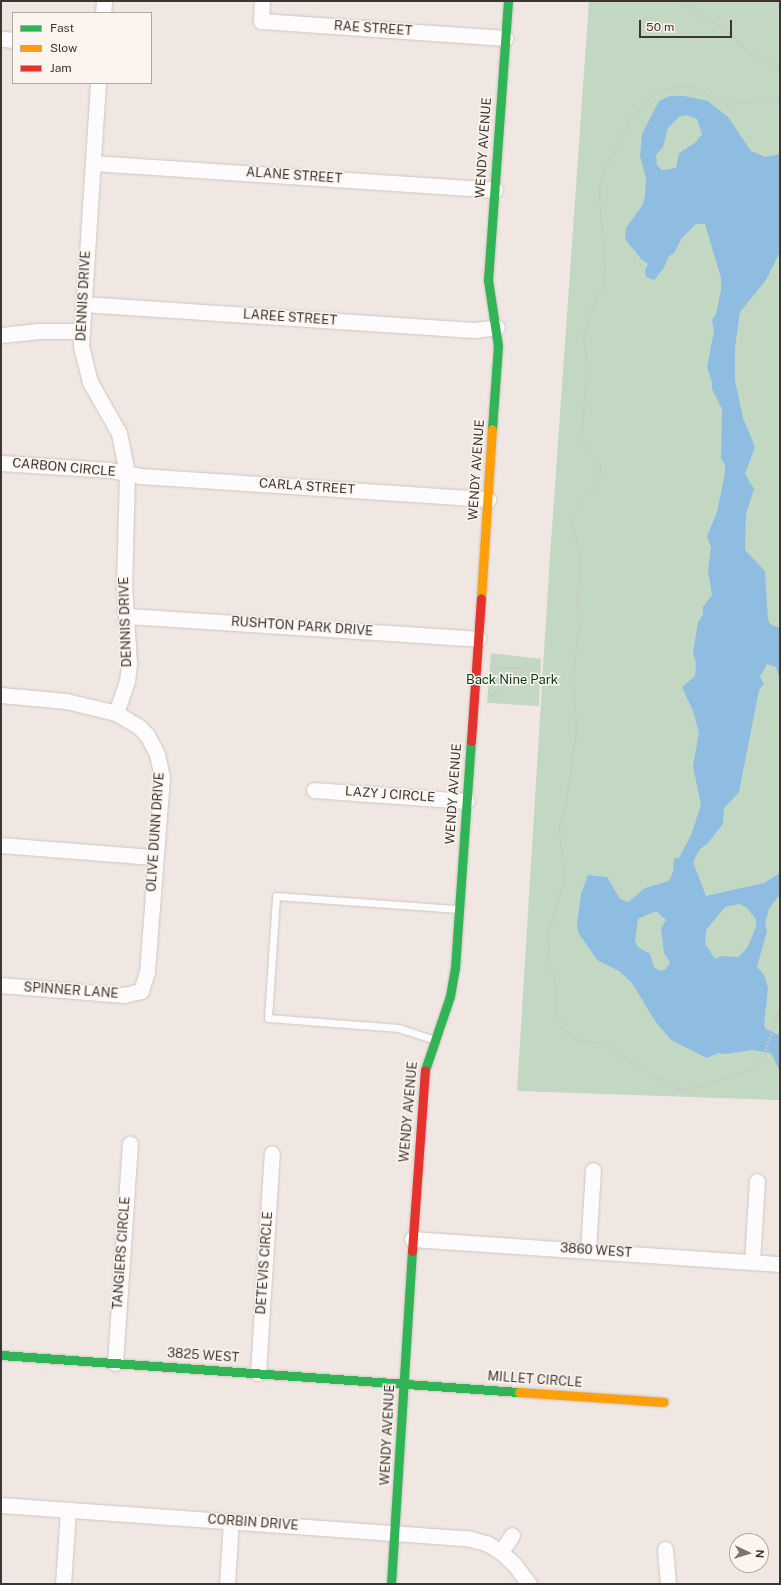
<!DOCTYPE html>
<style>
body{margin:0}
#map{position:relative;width:781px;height:1585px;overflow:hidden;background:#f0e7e2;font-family:"Public Sans",sans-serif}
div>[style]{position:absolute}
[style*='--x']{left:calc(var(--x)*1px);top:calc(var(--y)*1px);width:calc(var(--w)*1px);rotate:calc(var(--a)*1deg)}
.green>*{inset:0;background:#c3d8c3}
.water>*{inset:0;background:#8fbde1}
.path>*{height:2px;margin-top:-1px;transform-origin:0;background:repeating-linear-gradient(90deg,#cac6c4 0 2px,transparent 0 4px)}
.roads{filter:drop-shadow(0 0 1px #ccc5c1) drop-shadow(0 0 1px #ccc5c1)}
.lane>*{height:7px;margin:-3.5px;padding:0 3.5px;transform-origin:3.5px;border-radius:3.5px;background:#fdfbfb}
.street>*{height:15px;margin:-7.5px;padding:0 7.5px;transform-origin:7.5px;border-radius:7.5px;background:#fdfbfb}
.fast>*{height:9px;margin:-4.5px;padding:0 4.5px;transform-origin:4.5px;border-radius:4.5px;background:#30b455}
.slow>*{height:9px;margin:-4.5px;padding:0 4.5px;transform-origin:4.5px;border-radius:4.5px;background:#ff9f0a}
.jam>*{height:9px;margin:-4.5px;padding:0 4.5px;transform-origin:4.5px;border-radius:4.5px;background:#e5322d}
span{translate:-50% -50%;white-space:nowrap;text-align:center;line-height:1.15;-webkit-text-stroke:3px #fef4ee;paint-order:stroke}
.street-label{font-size:13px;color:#3c3632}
.park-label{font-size:13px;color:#023a18}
.frame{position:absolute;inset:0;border:2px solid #3c3632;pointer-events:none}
.legend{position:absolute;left:12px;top:12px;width:140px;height:72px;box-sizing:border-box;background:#fef4ee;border:1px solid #b0a8a3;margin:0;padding:5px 7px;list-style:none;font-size:12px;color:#3c3632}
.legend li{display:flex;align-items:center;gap:8px;height:20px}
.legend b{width:20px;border:1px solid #b0a8a3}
.north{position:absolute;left:729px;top:1533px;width:40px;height:40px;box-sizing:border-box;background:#fef4ee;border:1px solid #b0a8a3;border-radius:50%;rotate:94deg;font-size:11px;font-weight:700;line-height:16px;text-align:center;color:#3c3632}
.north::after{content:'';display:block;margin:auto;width:14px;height:18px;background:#7b7470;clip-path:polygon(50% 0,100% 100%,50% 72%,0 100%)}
.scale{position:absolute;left:639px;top:20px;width:93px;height:18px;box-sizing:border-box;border:2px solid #3c3632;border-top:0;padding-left:5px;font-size:12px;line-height:14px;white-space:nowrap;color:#3c3632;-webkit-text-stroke:3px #fef4ee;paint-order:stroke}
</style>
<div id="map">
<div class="green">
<i style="clip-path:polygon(589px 1px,780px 1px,780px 1100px,517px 1091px,549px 571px)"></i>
<i style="clip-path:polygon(491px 653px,541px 659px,539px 706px,487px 703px)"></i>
</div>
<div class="water">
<i style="clip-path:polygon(evenodd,670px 96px,684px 96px,708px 101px,728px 117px,751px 151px,765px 157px,780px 154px,780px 252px,766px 280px,740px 312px,735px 347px,735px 380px,743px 418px,755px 447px,745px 474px,754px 489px,746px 514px,745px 550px,765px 571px,768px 620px,770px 624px,780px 628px,780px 681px,776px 667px,767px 664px,760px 677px,764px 684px,759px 690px,739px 792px,724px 808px,723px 824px,707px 844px,699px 850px,693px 862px,706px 896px,764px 883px,780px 873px,780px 894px,769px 909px,765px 923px,767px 931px,757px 967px,764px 975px,768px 988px,764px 1026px,767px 1030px,780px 1035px,780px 1072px,771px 1053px,752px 1050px,727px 1054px,718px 1053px,707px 1058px,671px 1040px,655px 1021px,632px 983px,619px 971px,597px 960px,578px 932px,577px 923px,581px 894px,588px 875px,607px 877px,620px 899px,628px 902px,645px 888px,669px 881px,673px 872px,674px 858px,679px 858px,691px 835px,701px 805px,693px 766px,699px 733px,693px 711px,682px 687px,695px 676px,696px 663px,693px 652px,698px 622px,703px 614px,703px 607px,712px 595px,708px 571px,711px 547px,707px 536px,717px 512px,725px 473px,725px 465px,721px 458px,722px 409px,712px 389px,712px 382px,707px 367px,714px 331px,712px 320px,716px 314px,721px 290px,721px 278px,705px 224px,696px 224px,682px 238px,674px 253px,669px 256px,663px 269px,654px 280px,646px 277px,645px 270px,648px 264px,642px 260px,625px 239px,626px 228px,643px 204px,645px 196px,646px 178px,640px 156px,642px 134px,659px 101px,670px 96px,686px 115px,697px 119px,702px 134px,696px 142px,679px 153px,676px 168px,662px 170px,657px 165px,656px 155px,663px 147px,668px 128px,679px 117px,686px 115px,670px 96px,739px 904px,746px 907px,756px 919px,756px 927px,747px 948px,738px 957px,722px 956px,715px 959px,705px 944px,706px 930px,725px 907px,739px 904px,670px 96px,656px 911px,666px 920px,661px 928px,664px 953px,670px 962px,666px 969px,660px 971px,654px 967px,650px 954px,638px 947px,635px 941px,638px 919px,656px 911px)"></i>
</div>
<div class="path">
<i style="--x:685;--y:1;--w:11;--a:52"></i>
<i style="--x:692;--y:10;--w:38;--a:30"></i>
<i style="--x:725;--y:29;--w:38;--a:43"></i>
<i style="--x:753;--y:55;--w:30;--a:26"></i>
<i style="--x:780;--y:100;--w:52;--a:175.6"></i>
<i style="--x:728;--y:104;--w:43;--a:-154"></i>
<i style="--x:689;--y:85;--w:26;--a:169"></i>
<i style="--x:663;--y:90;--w:23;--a:146"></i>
<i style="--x:644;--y:103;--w:23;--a:131"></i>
<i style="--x:629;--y:120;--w:22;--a:111"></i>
<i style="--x:621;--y:141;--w:27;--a:121"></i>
<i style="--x:607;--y:164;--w:26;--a:108"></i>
<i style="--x:599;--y:189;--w:85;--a:86"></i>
<i style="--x:605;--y:274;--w:11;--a:95"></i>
<i style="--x:604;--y:285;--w:14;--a:126"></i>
<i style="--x:596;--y:296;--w:41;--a:107.1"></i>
<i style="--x:584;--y:335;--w:33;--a:85"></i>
<i style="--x:587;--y:368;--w:75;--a:94.6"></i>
<i style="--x:581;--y:443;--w:31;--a:50"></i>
<i style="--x:601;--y:467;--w:8;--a:90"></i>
<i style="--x:601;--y:475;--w:13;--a:113"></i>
<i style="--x:596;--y:487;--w:21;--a:139"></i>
<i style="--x:580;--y:501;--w:21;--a:113"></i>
<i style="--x:572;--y:520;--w:40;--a:77"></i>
<i style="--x:581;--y:559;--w:16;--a:90"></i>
<i style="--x:581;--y:575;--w:20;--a:101"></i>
<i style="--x:577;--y:595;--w:31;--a:86"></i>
<i style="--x:579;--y:626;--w:54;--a:96.3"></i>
<i style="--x:573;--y:680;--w:49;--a:85.3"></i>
<i style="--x:577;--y:729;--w:82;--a:98.4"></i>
<i style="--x:565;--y:810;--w:20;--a:108"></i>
<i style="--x:559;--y:829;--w:50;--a:83.2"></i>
<i style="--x:565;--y:879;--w:59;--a:106.9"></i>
<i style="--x:548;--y:935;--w:25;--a:88"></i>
<i style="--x:549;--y:960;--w:28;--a:75"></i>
<i style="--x:556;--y:987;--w:28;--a:88"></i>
<i style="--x:557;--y:1015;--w:15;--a:70"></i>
<i style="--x:562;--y:1029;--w:19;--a:36"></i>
<i style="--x:577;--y:1040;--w:22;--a:8"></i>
<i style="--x:599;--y:1043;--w:16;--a:22"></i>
<i style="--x:614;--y:1049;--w:23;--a:38"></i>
<i style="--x:632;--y:1063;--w:53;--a:29.5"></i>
<i style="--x:678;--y:1089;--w:11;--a:0"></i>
<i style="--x:689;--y:1089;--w:12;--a:-14"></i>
<i style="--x:701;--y:1086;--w:54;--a:-18.4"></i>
<i style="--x:752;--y:1069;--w:12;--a:-35"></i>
<i style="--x:762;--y:1062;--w:58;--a:-71.9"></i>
<i style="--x:491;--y:667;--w:44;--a:2.6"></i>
<i style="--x:490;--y:696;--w:12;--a:-24"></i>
<i style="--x:780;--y:946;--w:29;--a:90"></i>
</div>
<div class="roads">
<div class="lane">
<i style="--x:432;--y:1039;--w:35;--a:-162"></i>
<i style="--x:399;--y:1028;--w:131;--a:-175.6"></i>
<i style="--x:268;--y:1018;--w:122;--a:-86.2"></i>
<i style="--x:276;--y:896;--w:180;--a:4.1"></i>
</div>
<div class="street">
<i style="--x:262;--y:1;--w:20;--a:93"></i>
<i style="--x:261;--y:21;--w:245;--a:4"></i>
<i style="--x:103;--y:13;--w:12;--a:-85"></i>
<i style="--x:4;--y:39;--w:9;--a:6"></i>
<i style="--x:98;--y:83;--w:264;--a:93.7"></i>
<i style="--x:81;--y:346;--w:37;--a:76"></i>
<i style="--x:90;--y:382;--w:59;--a:60.4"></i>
<i style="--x:119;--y:433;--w:41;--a:78.7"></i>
<i style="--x:127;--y:473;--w:111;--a:91.5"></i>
<i style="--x:124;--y:584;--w:79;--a:86.4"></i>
<i style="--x:129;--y:663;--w:18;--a:96"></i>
<i style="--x:127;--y:681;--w:34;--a:109"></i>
<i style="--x:93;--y:163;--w:403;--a:3.8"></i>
<i style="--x:83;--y:304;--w:392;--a:3.8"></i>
<i style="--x:474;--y:330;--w:23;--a:-7"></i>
<i style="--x:1;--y:335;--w:36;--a:-6"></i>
<i style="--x:37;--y:331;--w:44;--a:0"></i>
<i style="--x:1;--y:463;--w:109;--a:3.7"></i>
<i style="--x:110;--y:470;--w:31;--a:11"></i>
<i style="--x:140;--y:476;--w:349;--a:3.8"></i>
<i style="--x:127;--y:616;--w:352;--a:3.7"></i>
<i style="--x:1;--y:695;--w:65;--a:5.3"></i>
<i style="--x:66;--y:701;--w:51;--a:13.5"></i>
<i style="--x:116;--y:713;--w:27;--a:31"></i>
<i style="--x:139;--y:727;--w:11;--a:45"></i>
<i style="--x:147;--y:735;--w:21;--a:62"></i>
<i style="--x:157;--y:754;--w:24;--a:78"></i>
<i style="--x:162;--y:777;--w:196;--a:94.4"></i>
<i style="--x:147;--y:972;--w:20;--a:108"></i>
<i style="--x:141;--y:991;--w:18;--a:167"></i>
<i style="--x:123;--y:995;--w:122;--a:-175.3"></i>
<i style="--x:314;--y:790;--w:153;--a:4.1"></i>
<i style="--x:1;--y:845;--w:154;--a:4.5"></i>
<i style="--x:412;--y:1239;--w:369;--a:3.9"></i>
<i style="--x:588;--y:1251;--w:81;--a:-86.5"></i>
<i style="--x:752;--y:1262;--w:81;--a:-86.5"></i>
<i style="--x:115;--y:1363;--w:220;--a:-86.1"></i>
<i style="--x:258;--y:1373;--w:220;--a:-86.4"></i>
<i style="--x:1;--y:1505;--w:467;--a:4.1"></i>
<i style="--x:467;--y:1538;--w:20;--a:15"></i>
<i style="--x:486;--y:1543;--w:17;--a:31"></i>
<i style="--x:501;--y:1552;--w:18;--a:43"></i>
<i style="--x:514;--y:1564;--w:25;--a:53"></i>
<i style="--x:665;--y:1549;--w:35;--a:85"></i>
<i style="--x:501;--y:1552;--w:20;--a:-57"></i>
<i style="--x:63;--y:1584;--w:74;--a:-86.1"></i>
<i style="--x:227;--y:1584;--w:63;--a:-86.4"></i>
</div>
<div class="fast">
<i style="--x:492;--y:429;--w:83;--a:-85.9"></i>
<i style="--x:498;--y:346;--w:67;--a:-98.6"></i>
<i style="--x:488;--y:280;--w:280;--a:-85.9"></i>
<i style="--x:425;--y:1070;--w:78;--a:-71.3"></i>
<i style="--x:450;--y:996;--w:28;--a:-80"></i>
<i style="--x:455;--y:968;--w:228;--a:-86"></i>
<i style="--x:1;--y:1355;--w:519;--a:4.09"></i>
<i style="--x:391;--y:1584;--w:334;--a:-86.4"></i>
</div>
<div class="slow">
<i style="--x:481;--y:598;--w:169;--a:-86.3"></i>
<i style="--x:519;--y:1392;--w:145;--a:3.9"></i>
</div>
<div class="jam">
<i style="--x:471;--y:741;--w:143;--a:-86"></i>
<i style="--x:412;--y:1251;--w:181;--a:-85.9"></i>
</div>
</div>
<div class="street-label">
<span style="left:373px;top:29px;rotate:4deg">RAE STREET</span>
<span style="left:484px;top:148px;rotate:-86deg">WENDY AVENUE</span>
<span style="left:294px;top:176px;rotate:4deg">ALANE STREET</span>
<span style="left:84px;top:296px;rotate:-87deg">DENNIS DRIVE</span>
<span style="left:290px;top:318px;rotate:4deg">LAREE STREET</span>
<span style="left:64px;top:468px;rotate:5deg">CARBON CIRCLE</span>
<span style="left:477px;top:470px;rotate:-86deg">WENDY AVENUE</span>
<span style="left:307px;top:487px;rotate:4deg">CARLA STREET</span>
<span style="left:126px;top:622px;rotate:-92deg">DENNIS DRIVE</span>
<span style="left:302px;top:627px;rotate:4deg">RUSHTON PARK DRIVE</span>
<span style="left:454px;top:794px;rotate:-86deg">WENDY AVENUE</span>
<span style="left:390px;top:795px;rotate:4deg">LAZY J CIRCLE</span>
<span style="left:156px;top:832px;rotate:-86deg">OLIVE DUNN DRIVE</span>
<span style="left:71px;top:991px;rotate:4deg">SPINNER LANE</span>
<span style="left:409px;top:1112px;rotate:-85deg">WENDY AVENUE</span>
<span style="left:596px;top:1251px;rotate:4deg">3860 WEST</span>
<span style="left:122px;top:1253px;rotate:-86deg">TANGIERS CIRCLE</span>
<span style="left:265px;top:1263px;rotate:-86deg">DETEVIS CIRCLE</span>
<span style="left:203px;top:1356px;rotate:4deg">3825 WEST</span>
<span style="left:535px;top:1380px;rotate:4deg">MILLET CIRCLE</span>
<span style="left:388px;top:1435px;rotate:-87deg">WENDY AVENUE</span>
<span style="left:253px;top:1523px;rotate:4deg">CORBIN DRIVE</span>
</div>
<div class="park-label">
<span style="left:512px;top:680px">Back Nine Park</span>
</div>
<div class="frame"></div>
<ul class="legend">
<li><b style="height:5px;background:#30b455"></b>Fast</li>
<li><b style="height:5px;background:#ff9f0a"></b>Slow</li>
<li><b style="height:5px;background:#e5322d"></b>Jam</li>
</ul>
<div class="north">N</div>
<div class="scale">50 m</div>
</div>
